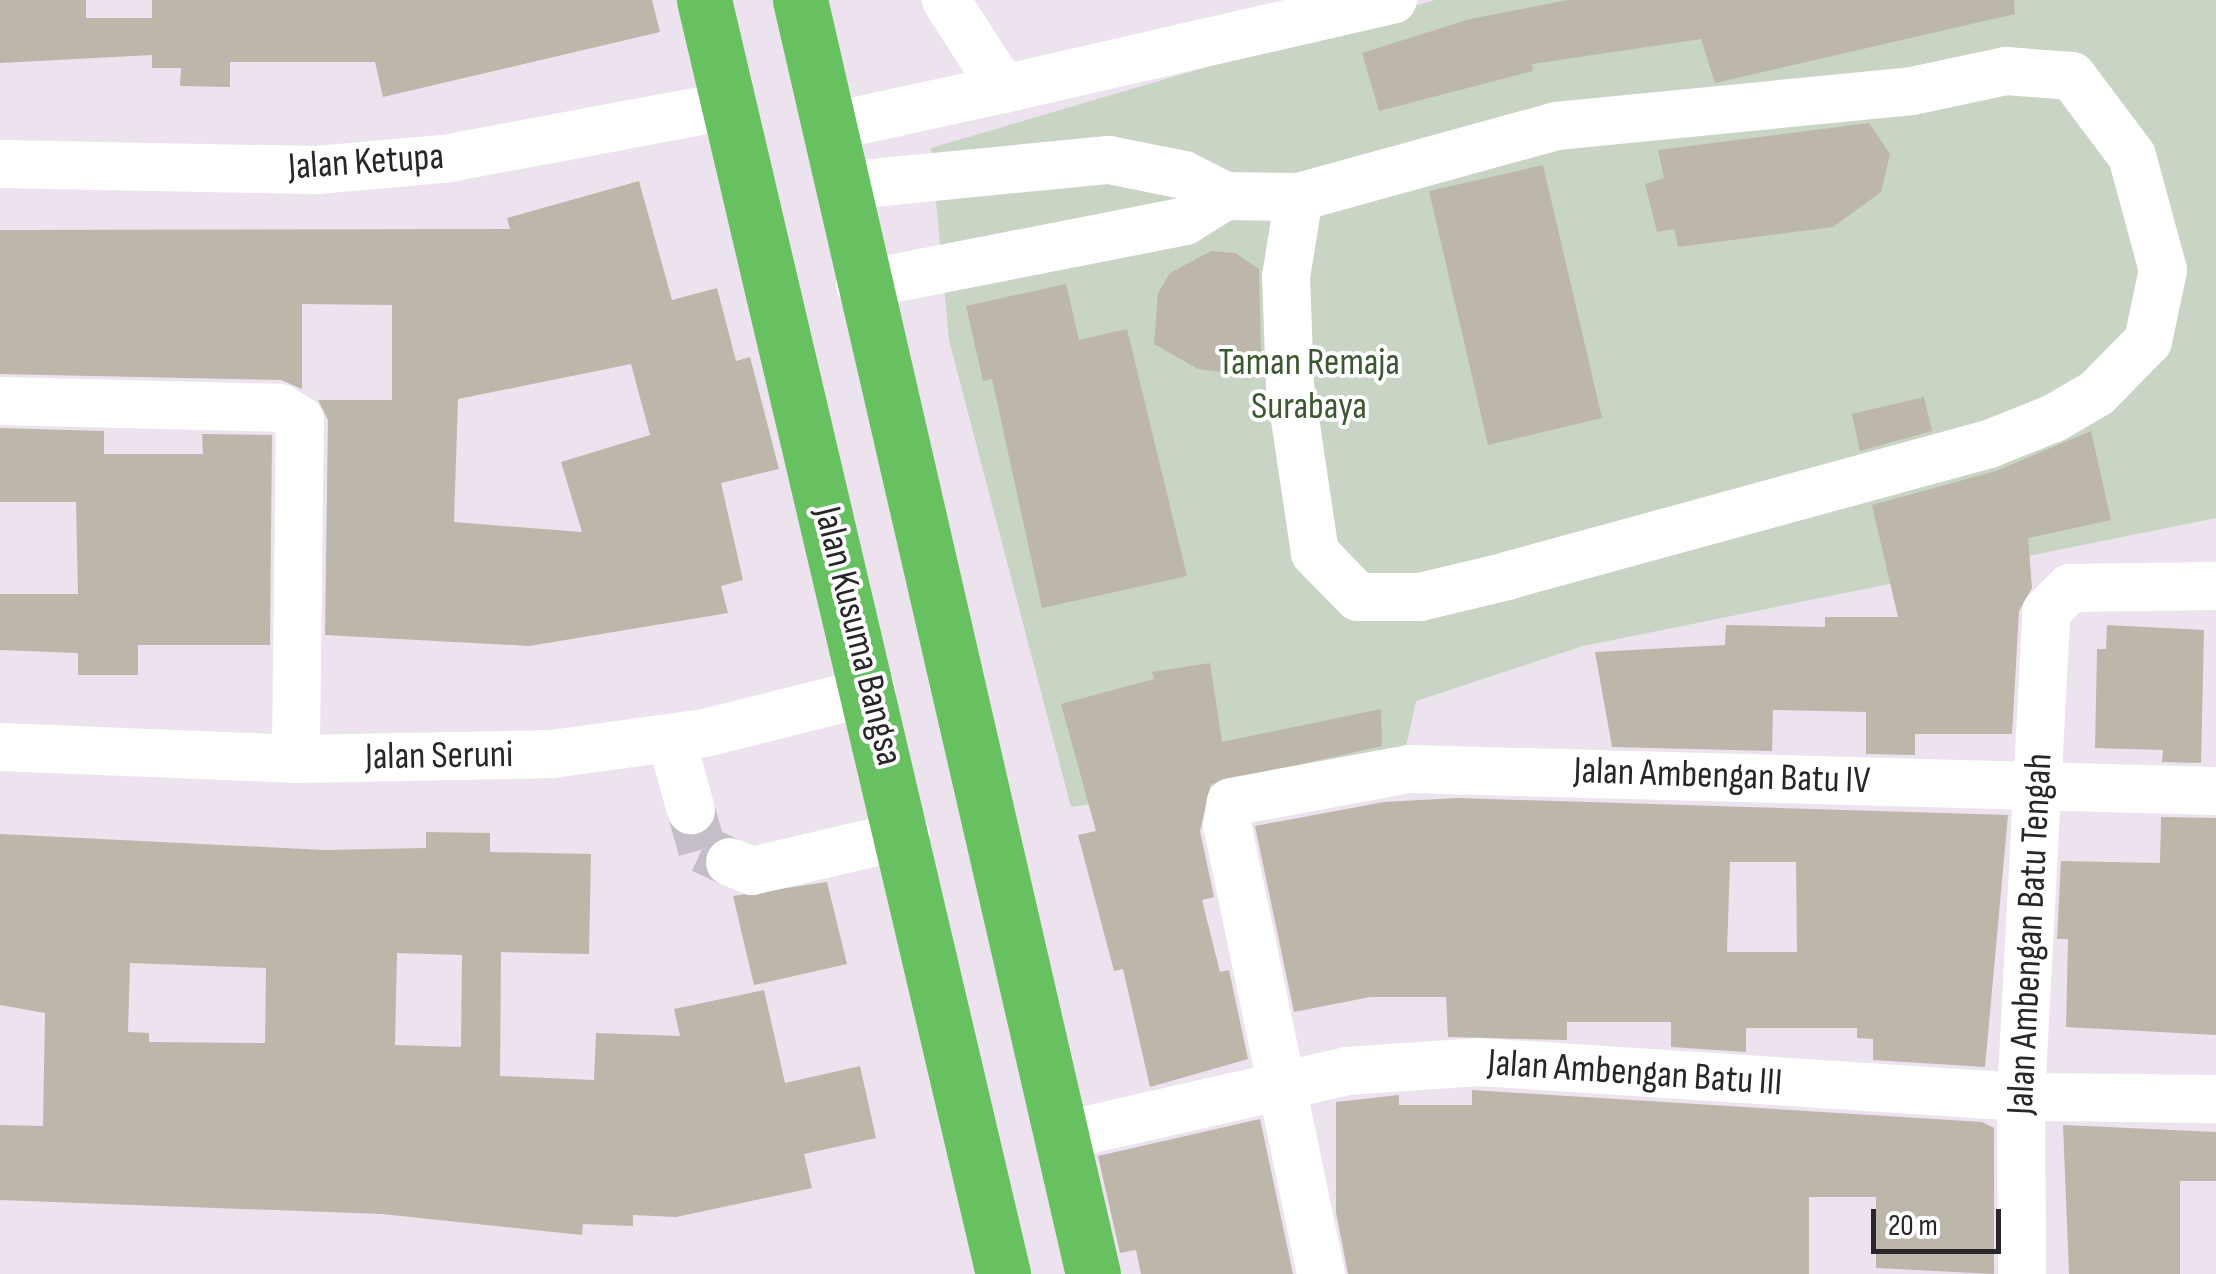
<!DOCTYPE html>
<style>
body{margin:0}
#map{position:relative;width:2216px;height:1274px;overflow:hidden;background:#ece3ef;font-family:"Sofia Sans Condensed",sans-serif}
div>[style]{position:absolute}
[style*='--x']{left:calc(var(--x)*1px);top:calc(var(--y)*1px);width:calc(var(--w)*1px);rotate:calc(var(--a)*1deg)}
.green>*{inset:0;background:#c8d4c4}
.building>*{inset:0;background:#bdb6ab}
.minor-tunnel>*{height:48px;margin-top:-24px;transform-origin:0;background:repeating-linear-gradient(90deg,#c5bdc7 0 48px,transparent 0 72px)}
.minor>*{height:48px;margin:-24px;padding:0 24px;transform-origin:24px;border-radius:24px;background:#fff}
.highway>*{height:55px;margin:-27.5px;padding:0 27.5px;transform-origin:27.5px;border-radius:27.5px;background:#67c161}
span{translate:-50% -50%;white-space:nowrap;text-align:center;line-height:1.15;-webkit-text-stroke:8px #fff;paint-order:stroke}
.street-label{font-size:38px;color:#292529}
.park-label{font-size:38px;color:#3b5830}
.scale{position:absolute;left:1871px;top:1209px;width:130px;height:45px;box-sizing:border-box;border:5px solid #292529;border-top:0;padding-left:12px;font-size:30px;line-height:35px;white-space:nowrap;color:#292529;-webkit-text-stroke:8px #fff;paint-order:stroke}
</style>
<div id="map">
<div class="green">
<i style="clip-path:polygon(1435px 0,2216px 0,2216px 518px,1583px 646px,1416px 701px,1406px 747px,1259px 780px,1071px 807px,949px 340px,931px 148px)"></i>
</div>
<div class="building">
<i style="clip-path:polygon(0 0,86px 0,86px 18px,152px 18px,152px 0,652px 0,660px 32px,383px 97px,375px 62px,230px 62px,230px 87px,180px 86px,181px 68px,152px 68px,152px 55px,0 63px)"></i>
<i style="clip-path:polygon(1568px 0,2014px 0,2015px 14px,1715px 83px,1701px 39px,1532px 64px,1533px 71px,1379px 111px,1362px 53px,1470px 19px)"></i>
<i style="clip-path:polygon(1869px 123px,1890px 154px,1881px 192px,1833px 227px,1678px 247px,1674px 229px,1657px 232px,1645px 184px,1664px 178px,1658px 150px)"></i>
<i style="clip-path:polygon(1543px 165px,1602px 418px,1488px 445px,1429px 191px)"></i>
<i style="clip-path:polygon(evenodd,639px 181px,672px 300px,717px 288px,736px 361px,750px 357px,779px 469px,721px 483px,743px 580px,721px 586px,728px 613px,529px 646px,325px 635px,328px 420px,318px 400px,392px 400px,392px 305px,302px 304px,302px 389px,281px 380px,0 374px,0 230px,510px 229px,507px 218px,639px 181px,631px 364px,650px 435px,561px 462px,582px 532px,454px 522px,458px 399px,631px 364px)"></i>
<i style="clip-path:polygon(1211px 251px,1235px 253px,1259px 269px,1261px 352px,1222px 372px,1198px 369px,1154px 344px,1158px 293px,1170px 273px)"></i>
<i style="clip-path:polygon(1066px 284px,1079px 340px,1127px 329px,1187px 576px,1042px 608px,992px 379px,983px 381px,966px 306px)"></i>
<i style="clip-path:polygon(1924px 397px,1932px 431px,1860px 451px,1852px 414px)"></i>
<i style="clip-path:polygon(0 428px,104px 431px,104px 454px,203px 454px,202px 434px,272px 435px,270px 645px,138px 645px,138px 675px,78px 675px,78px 653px,0 650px,0 594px,78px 594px,76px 502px,0 502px)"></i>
<i style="clip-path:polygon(2091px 431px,2111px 520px,2028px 538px,2032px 588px,2019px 611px,2012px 734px,1915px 734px,1915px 755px,1866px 754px,1866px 712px,1773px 710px,1772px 751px,1612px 747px,1595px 652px,1725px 645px,1726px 625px,1825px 627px,1825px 617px,1898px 617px,1872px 505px,1996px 471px)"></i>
<i style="clip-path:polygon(2107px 625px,2204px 630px,2201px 763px,2162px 762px,2163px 750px,2095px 748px,2097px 649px,2106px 649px)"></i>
<i style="clip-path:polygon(1210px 663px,1222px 742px,1381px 709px,1382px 746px,1211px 784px,1200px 831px,1214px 897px,1202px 900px,1220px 972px,1229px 970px,1248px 1059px,1150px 1087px,1123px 969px,1114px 971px,1078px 835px,1096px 831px,1061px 704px,1154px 679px,1152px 672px)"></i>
<i style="clip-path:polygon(evenodd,1457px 798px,2008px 815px,1985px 1067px,1873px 1060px,1873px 1039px,1857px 1038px,1857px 1028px,1746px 1028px,1746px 1052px,1671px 1047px,1671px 1022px,1567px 1022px,1567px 1040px,1448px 1037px,1446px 997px,1370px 997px,1294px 1012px,1255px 826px,1384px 802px,1457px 798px,1730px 862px,1796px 862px,1797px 952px,1727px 952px,1730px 862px)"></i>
<i style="clip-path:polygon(2161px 817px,2216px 818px,2216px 1035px,2066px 1027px,2068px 939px,2057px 939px,2061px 861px,2160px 863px)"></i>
<i style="clip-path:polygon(evenodd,426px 832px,490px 833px,490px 852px,591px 854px,589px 954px,501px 952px,500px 1076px,594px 1080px,596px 1033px,680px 1036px,674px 1009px,764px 990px,785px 1083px,860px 1066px,876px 1138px,804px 1154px,812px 1188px,676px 1217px,633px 1215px,633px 1226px,583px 1224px,582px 1235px,382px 1214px,0 1200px,0 1125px,43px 1126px,45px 1013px,0 1005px,0 834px,324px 850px,426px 848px,426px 832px,397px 953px,462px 955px,461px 1047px,395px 1045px,397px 953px,426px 832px,130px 963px,266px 968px,265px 1043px,149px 1042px,149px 1033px,128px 1032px,130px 963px)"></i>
<i style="clip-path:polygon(827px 882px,847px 964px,754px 985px,733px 896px)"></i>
<i style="clip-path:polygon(1472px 1090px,1982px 1122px,1994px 1128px,1994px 1274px,1876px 1268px,1876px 1197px,1809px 1197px,1809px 1274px,1348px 1274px,1336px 1212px,1336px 1102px,1399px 1095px,1399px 1105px,1472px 1105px)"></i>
<i style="clip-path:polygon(1260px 1119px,1293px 1274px,1141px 1274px,1136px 1250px,1120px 1253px,1098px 1156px)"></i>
<i style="clip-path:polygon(2063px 1125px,2216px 1132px,2216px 1181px,2180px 1181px,2180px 1274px,2069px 1274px)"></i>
</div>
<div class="minor-tunnel">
<i style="--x:691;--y:810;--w:41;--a:74.2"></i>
<i style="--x:702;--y:849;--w:31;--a:25"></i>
</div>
<div class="minor">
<i style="--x:946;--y:0;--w:106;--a:57.4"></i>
<i style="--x:1003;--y:89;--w:400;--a:-12.9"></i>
<i style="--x:829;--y:127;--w:178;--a:-12.3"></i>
<i style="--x:0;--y:164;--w:317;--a:1.1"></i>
<i style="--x:317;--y:170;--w:127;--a:-5"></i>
<i style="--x:444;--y:159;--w:289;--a:-10.6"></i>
<i style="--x:842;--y:186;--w:268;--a:-5.6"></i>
<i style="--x:1109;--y:160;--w:76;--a:11.3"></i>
<i style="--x:1184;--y:175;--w:46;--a:27.1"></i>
<i style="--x:1225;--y:196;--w:74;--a:0.8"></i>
<i style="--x:1299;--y:197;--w:267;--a:-15.4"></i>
<i style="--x:1556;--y:126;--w:358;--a:-5.6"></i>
<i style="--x:1912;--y:91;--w:96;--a:-12"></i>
<i style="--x:2006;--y:71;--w:66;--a:4.3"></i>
<i style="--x:2072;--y:76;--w:100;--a:53.1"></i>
<i style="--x:2132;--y:156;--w:118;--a:74.8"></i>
<i style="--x:2163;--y:270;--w:73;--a:101.9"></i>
<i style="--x:2148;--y:341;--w:73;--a:134.4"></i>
<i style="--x:2097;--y:393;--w:50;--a:149.8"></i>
<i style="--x:2054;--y:418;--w:70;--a:158.2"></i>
<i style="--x:1989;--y:444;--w:499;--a:164.7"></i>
<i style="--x:1508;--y:576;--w:90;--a:166.6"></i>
<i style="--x:1420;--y:597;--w:62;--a:180"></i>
<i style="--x:1358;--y:597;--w:62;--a:-134.3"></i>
<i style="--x:1315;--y:553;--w:170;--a:-98.5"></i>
<i style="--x:1290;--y:385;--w:108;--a:-92.1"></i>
<i style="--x:1286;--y:277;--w:81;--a:-80.8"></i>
<i style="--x:860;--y:285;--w:331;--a:-11.1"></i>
<i style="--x:1185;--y:221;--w:47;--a:-32"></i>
<i style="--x:0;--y:401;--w:280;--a:1.4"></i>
<i style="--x:280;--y:408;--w:23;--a:31"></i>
<i style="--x:300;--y:420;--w:339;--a:90.7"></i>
<i style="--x:671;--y:738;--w:75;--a:74.5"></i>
<i style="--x:0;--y:747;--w:296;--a:2.3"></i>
<i style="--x:296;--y:759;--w:256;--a:-1.1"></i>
<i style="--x:552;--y:754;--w:154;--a:-7.8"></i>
<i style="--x:705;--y:733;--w:172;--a:-14.1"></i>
<i style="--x:730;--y:862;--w:24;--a:22"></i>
<i style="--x:752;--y:871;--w:158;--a:-13.2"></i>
<i style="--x:1061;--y:1136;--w:293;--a:-12.8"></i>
<i style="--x:1347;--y:1071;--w:132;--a:-3.9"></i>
<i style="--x:1479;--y:1062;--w:543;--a:3.69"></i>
<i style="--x:2021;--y:1097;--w:195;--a:0.6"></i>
<i style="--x:1321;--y:1274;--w:458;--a:-101.8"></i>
<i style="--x:1227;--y:826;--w:24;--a:-81"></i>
<i style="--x:1231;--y:802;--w:181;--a:-10.5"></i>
<i style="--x:1409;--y:769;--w:807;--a:1.56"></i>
<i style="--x:2022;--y:1274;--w:177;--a:-90.3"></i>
<i style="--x:2021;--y:1097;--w:486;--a:-87"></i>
<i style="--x:2046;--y:612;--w:34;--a:-45"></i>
<i style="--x:2070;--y:588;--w:146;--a:-0.8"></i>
</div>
<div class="highway">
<i style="--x:704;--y:0;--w:1309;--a:76.79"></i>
<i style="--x:800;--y:0;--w:1307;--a:77.05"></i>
</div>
<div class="street-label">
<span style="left:366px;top:162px;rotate:-4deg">Jalan Ketupa</span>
<span style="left:858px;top:636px;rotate:76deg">Jalan Kusuma Bangsa</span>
<span style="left:439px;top:756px;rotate:-1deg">Jalan Seruni</span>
<span style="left:1722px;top:776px;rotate:2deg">Jalan Ambengan Batu IV</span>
<span style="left:2030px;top:934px;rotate:-87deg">Jalan Ambengan Batu Tengah</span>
<span style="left:1635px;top:1073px;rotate:4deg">Jalan Ambengan Batu III</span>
</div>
<div class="park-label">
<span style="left:1309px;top:385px">Taman Remaja<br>Surabaya</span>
</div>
<div class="scale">20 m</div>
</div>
